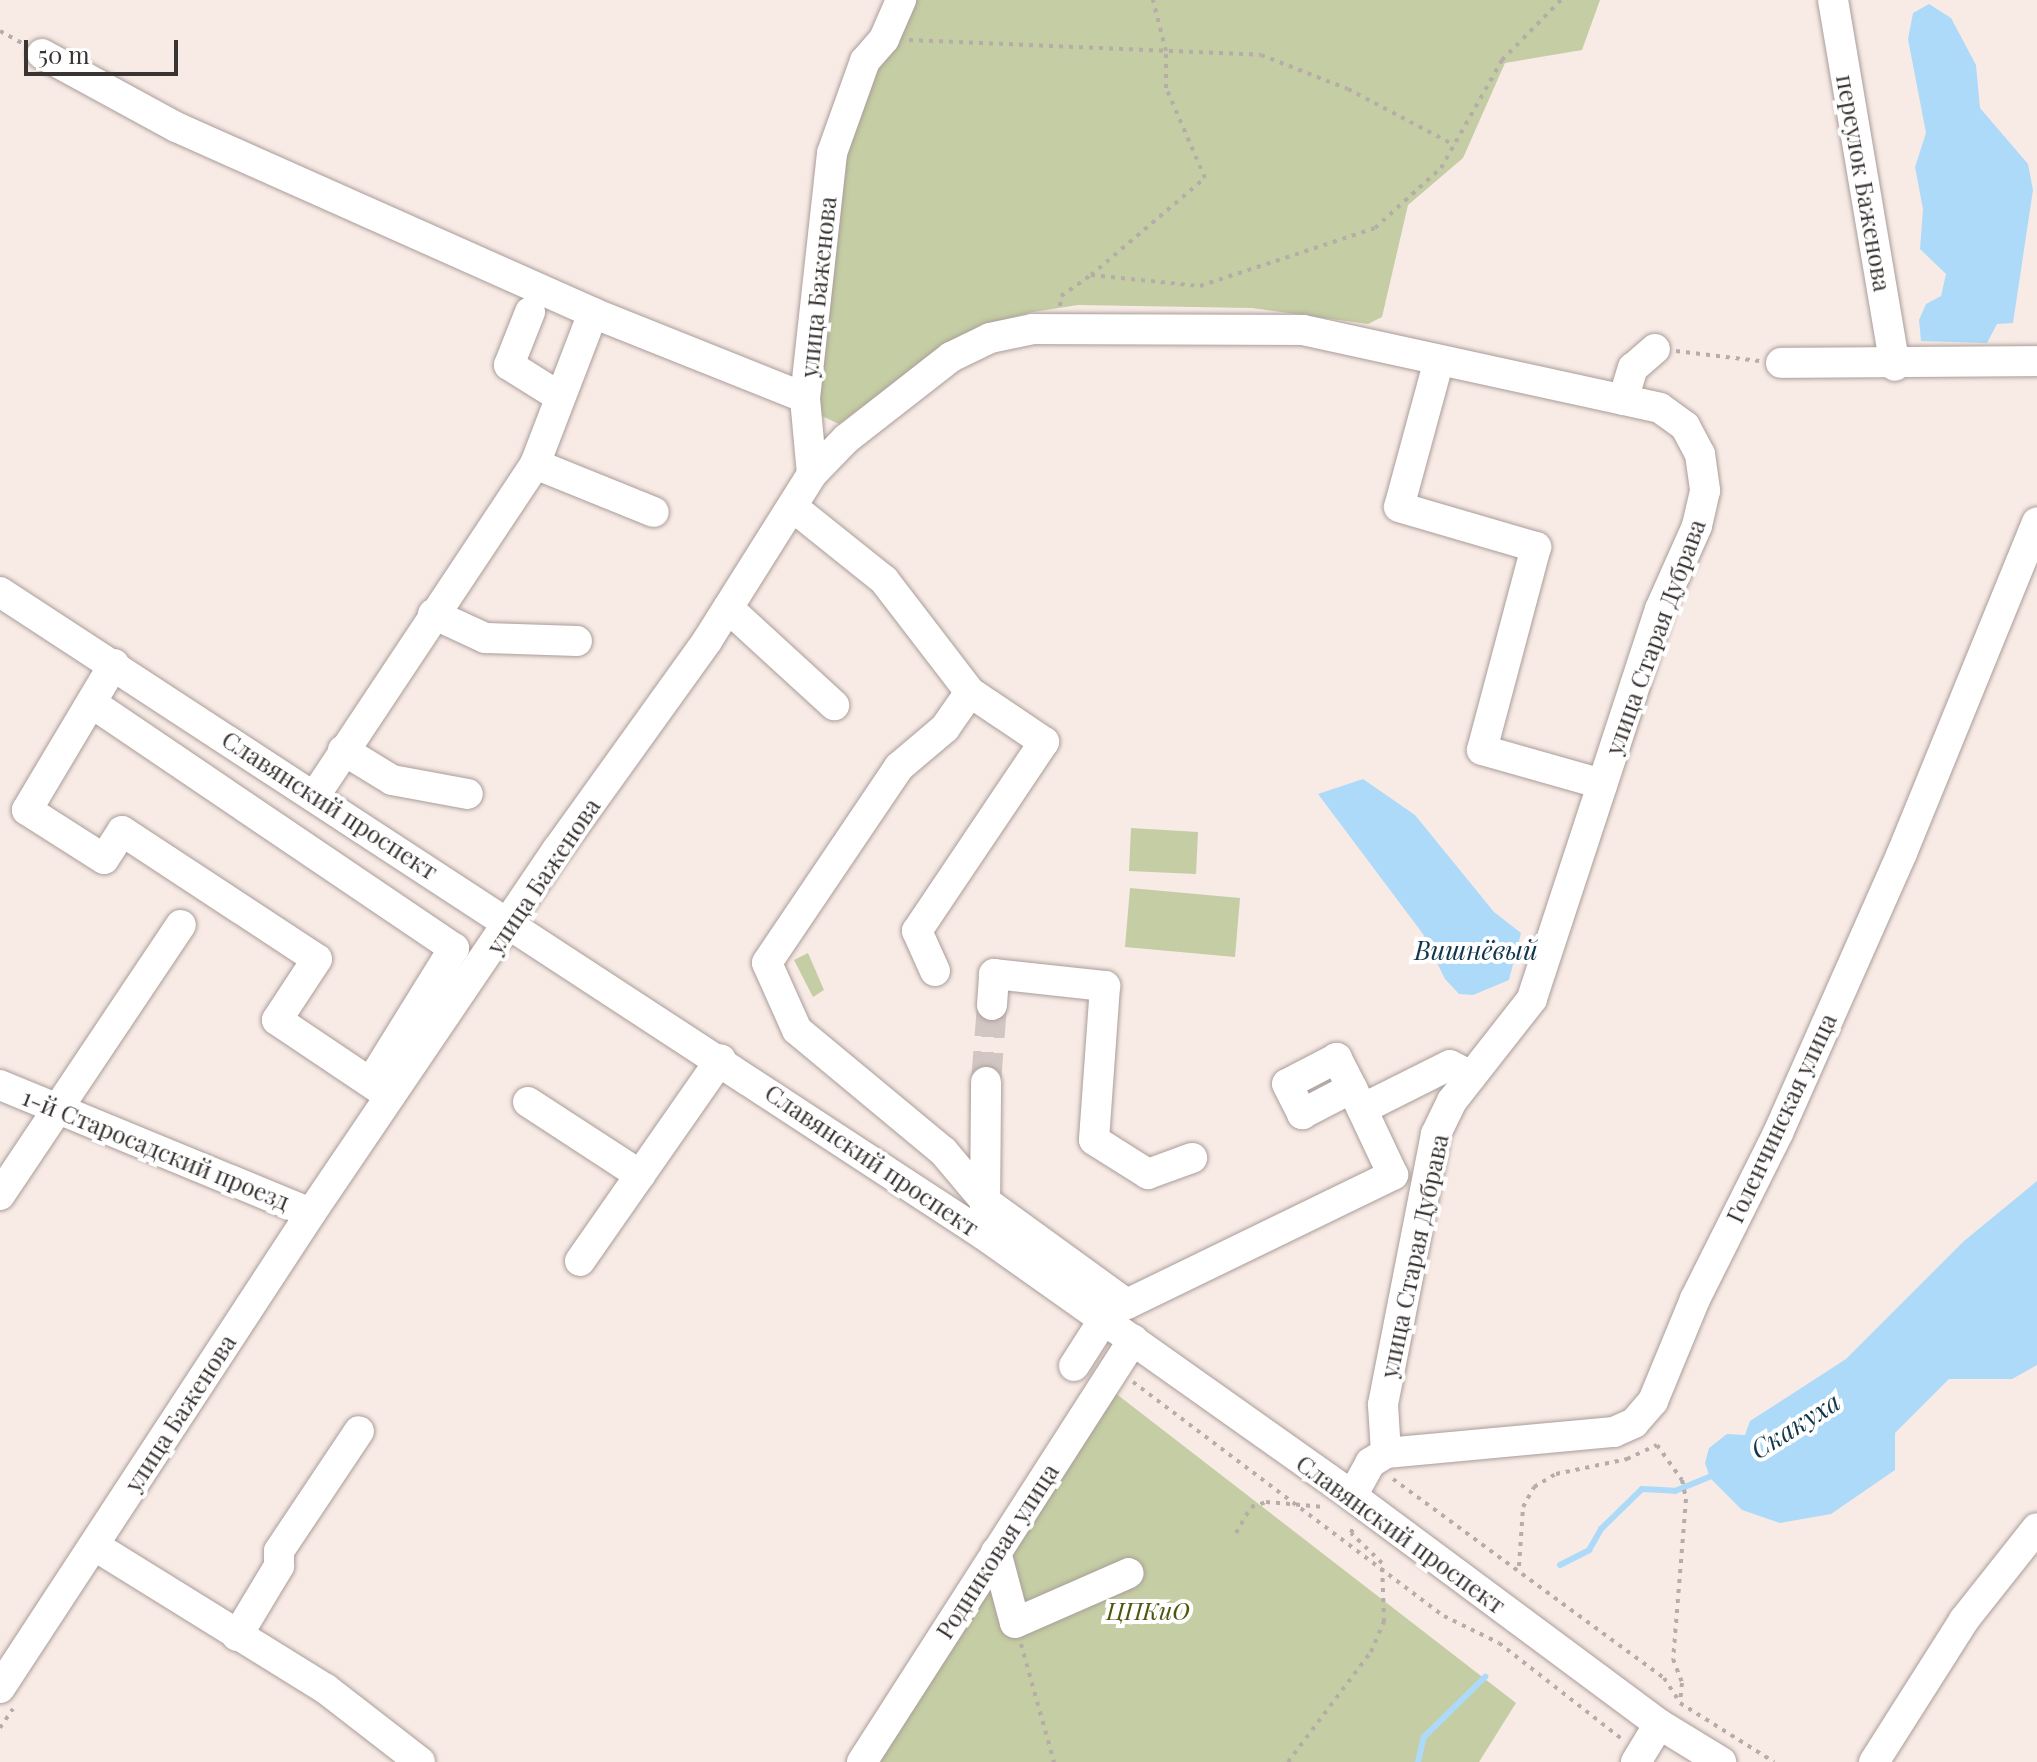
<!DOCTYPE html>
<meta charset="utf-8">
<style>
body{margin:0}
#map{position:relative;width:2037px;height:1762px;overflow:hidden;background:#f8ebe6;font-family:"Playfair Display",serif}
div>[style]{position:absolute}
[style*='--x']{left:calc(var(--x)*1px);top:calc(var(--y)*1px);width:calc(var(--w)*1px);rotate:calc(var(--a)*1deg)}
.green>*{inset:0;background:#c4cda3}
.water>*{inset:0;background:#addaf9}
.stream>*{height:6px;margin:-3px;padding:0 3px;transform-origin:3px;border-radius:3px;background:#addaf9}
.minor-tunnel>*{height:30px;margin-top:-15px;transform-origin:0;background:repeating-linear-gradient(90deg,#d2c6c2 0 30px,transparent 0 45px)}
.path>*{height:4px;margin-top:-2px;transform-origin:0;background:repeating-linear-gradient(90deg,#b6aca8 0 4px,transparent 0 10px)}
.roads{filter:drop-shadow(0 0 2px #aa9d99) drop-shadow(0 0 2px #aa9d99)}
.minor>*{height:30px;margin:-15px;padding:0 15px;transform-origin:15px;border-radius:15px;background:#fff}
span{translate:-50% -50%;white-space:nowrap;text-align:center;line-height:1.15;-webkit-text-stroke:8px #fff;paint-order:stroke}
.street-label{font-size:24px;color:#393432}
.park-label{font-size:24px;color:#4e580c;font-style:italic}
.water-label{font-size:26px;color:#11354a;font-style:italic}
.scale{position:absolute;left:24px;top:40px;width:154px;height:36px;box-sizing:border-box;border:4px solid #393432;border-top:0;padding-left:10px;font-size:24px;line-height:28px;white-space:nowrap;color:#393432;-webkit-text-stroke:6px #fff;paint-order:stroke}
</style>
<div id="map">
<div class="green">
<i style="clip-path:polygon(913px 0,1600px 0,1582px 50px,1505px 63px,1463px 158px,1408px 205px,1382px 317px,1368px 324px,1252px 308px,1078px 305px,1033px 312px,981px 325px,945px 345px,839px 424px,822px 416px,817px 401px,841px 157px,873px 64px)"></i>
<i style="clip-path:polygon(1131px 828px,1198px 832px,1196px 874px,1129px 871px)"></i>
<i style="clip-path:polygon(1130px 888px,1240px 898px,1235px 957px,1125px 947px)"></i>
<i style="clip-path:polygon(808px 953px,824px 990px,813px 997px,794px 960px)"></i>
<i style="clip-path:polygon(1110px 1389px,1516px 1703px,1479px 1762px,871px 1762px)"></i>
</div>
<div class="water">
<i style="clip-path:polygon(1929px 4px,1951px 18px,1976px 65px,1980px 108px,2028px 164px,2033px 190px,2013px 323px,1997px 324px,1987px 343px,1921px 341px,1919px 320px,1926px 304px,1941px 296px,1946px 274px,1920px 249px,1923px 209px,1915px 167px,1926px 133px,1908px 39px,1913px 13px)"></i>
<i style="clip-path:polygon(1363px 779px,1415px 815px,1494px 912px,1521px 933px,1509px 980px,1473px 995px,1459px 994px,1445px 979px,1423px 934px,1318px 794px)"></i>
<i style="clip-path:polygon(2037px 1181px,2037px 1365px,2012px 1379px,1949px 1379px,1895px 1433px,1895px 1470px,1831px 1514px,1780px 1523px,1742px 1510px,1710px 1478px,1705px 1463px,1709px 1448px,1727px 1434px,1745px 1435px,1750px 1421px,1846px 1359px,1964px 1241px)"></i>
</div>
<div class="stream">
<i style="--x:1560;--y:1565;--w:33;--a:-27"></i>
<i style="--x:1589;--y:1550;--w:24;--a:-60"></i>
<i style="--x:1601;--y:1529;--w:57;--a:-44.3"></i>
<i style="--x:1642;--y:1489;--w:33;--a:3"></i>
<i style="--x:1675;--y:1491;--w:42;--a:-22.3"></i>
<i style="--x:1418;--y:1762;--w:26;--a:-77"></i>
<i style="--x:1424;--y:1737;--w:86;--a:-44.5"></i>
</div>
<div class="minor-tunnel">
<i style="--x:986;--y:1082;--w:77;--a:-85.5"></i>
</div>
<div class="path">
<i style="--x:0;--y:31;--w:26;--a:29"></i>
<i style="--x:909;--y:40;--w:352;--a:2.4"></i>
<i style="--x:1261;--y:55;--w:93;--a:21.3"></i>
<i style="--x:1348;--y:89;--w:120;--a:27.8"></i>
<i style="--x:1091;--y:275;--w:150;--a:-40.4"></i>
<i style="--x:1205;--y:178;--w:98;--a:-113.4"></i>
<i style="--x:1166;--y:88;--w:37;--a:-90"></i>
<i style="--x:1166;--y:51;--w:53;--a:-104.3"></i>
<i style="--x:1060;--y:306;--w:10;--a:-84"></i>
<i style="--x:1061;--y:296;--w:37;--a:-35"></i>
<i style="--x:1091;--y:275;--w:110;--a:5.8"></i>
<i style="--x:1200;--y:286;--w:184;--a:-18.3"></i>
<i style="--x:1375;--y:228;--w:89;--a:-42.3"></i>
<i style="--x:1441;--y:168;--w:124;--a:-60.5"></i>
<i style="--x:1502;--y:60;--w:84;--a:-45.5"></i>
<i style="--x:1676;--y:351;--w:84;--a:6.9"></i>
<i style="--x:1133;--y:1382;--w:389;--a:37"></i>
<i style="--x:1444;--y:1616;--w:61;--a:26.1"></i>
<i style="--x:1499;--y:1643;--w:156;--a:38"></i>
<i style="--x:1657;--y:1445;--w:43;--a:54.5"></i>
<i style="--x:1682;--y:1480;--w:19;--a:78"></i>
<i style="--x:1686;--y:1499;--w:161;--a:94.6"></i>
<i style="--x:1673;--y:1659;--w:26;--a:69"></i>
<i style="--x:1682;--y:1683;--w:20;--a:96"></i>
<i style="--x:1393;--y:1479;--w:336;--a:36.3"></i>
<i style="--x:1664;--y:1678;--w:30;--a:57"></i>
<i style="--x:1680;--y:1703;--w:111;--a:32.1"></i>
<i style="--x:1236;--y:1533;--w:30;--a:-60"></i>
<i style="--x:1251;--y:1507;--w:16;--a:-18"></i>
<i style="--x:1266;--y:1502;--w:58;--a:4.9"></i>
<i style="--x:1519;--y:1566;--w:59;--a:-86.1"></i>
<i style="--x:1523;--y:1507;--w:23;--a:-61"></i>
<i style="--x:1534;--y:1487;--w:26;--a:-31"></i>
<i style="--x:1556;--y:1474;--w:73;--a:-11.9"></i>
<i style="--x:1627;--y:1459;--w:33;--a:-25"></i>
<i style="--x:1021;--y:1644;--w:123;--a:74.4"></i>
<i style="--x:0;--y:1728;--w:23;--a:-56"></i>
<i style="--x:1288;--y:1762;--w:138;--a:-53"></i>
<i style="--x:1371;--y:1652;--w:33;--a:-67"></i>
<i style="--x:1384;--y:1622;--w:59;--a:-91.9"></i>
<i style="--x:1382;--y:1563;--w:43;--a:-135.9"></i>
<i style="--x:1351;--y:1533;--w:8;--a:-67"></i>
</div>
<div class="roads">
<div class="minor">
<i style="--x:1833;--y:0;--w:371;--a:80.4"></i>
<i style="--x:42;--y:54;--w:153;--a:28.6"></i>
<i style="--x:176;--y:127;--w:457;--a:24"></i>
<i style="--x:593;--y:313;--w:228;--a:21.8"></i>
<i style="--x:530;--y:312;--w:57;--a:111.6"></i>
<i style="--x:509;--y:365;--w:60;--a:32.1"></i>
<i style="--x:1439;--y:360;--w:152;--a:105.2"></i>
<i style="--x:1399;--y:507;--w:143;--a:16.3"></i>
<i style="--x:1536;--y:547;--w:210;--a:104.9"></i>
<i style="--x:1482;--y:750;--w:125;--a:15.8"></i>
<i style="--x:1781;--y:363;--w:256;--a:-0.4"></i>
<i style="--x:1623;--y:400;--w:34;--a:-73"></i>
<i style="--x:1633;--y:368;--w:29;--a:-41"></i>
<i style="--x:535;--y:464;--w:128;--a:22"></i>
<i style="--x:812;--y:474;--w:49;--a:-45.8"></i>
<i style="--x:846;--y:439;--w:133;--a:-38"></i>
<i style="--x:951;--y:357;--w:43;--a:-26"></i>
<i style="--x:990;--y:338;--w:44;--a:-11.8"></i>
<i style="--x:1033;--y:329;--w:270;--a:0.2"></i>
<i style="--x:1303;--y:330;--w:365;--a:12.3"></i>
<i style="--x:1660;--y:408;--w:31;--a:36"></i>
<i style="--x:1685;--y:426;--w:32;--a:62"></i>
<i style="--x:1700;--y:454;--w:37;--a:82"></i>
<i style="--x:1705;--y:491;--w:36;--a:103"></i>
<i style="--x:1697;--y:526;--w:91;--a:114"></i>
<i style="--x:1660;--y:609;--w:410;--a:108.2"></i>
<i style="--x:1532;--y:999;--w:130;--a:128.1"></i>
<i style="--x:1452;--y:1101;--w:37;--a:116"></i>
<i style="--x:1436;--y:1134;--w:276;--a:101.1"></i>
<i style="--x:1383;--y:1405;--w:48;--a:86.4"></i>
<i style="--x:794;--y:508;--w:115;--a:38.7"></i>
<i style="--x:884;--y:580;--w:141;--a:52.5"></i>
<i style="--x:0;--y:592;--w:1175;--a:33.16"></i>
<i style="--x:984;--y:1235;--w:451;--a:35.3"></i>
<i style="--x:1352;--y:1496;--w:382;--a:36.6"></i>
<i style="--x:1659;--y:1724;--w:73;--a:31.5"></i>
<i style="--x:728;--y:608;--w:144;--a:42.5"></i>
<i style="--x:433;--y:614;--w:57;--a:24.8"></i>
<i style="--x:485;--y:638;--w:92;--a:1.9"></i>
<i style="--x:114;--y:664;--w:170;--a:120.8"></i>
<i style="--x:27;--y:810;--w:91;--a:32.5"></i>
<i style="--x:104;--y:859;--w:33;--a:-57"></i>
<i style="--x:122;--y:831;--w:233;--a:33.3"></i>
<i style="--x:317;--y:959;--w:73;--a:123.3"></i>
<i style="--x:277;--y:1020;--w:136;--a:33.9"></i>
<i style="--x:93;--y:704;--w:436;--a:34.1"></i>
<i style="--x:454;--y:948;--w:158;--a:121.8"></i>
<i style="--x:343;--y:750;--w:57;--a:31.5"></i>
<i style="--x:392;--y:780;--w:77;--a:10.4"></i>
<i style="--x:316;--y:794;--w:396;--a:-56.4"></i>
<i style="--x:535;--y:464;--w:162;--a:-69"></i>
<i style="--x:935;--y:971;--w:44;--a:-114.2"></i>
<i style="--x:917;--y:931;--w:228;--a:-56.1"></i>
<i style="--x:1044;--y:742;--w:89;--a:-146"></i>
<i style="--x:970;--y:692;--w:44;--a:124.8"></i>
<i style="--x:945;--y:728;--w:60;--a:139.7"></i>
<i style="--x:899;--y:767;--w:236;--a:124"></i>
<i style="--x:767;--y:963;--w:73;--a:65.9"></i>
<i style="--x:797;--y:1030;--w:190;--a:39.7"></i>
<i style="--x:943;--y:1151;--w:67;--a:49.9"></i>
<i style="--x:986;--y:1202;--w:174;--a:35.9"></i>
<i style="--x:1127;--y:1304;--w:296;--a:-25.9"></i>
<i style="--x:1393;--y:1175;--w:96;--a:-115.2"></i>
<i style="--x:1352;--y:1088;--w:34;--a:-117"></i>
<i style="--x:1337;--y:1058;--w:56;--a:152.5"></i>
<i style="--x:1287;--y:1084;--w:34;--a:63"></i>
<i style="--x:1302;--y:1114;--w:56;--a:-27.5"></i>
<i style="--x:992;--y:1005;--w:31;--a:-86"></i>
<i style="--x:994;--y:974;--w:112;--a:6.2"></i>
<i style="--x:1105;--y:986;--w:154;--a:94.1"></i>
<i style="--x:1094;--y:1140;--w:64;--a:32.2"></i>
<i style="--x:1148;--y:1174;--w:47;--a:-20"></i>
<i style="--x:0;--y:1085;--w:336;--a:22.4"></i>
<i style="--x:528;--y:1102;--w:134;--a:33.1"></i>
<i style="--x:1362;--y:1109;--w:98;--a:-26.6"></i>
<i style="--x:1450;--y:1065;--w:24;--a:28"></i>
<i style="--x:0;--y:1195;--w:325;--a:-56.2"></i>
<i style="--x:985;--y:1208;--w:126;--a:-89.5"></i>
<i style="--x:580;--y:1261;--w:246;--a:-55.1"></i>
<i style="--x:1074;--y:1366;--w:56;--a:-57.4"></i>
<i style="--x:1352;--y:1496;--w:38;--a:-61"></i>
<i style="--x:1370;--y:1463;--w:19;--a:-32"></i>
<i style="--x:1386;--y:1453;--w:229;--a:-5.3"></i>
<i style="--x:1614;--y:1432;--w:22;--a:-24"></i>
<i style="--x:1634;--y:1423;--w:29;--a:-49"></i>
<i style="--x:1653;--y:1401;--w:110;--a:-67.6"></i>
<i style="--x:1695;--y:1299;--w:186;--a:-63.4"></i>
<i style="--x:1778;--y:1133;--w:306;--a:-66.1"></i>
<i style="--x:1902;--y:853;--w:357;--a:-67.8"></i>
<i style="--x:95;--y:1546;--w:272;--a:31.8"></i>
<i style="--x:326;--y:1689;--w:119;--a:37.8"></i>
<i style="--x:996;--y:1552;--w:73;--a:75"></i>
<i style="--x:1015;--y:1623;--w:124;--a:-23.7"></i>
<i style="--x:237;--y:1636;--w:82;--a:-59"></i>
<i style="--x:279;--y:1566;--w:15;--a:-90"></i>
<i style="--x:279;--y:1551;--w:144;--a:-56.3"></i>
<i style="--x:0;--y:1688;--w:568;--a:-56.79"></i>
<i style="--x:311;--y:1213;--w:439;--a:-55.9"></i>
<i style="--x:557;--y:850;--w:257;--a:-54.3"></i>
<i style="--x:707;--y:641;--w:197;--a:-57.8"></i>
<i style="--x:812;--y:474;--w:76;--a:-95.3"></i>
<i style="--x:805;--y:398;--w:246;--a:-83.7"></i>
<i style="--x:832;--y:153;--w:98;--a:-70.3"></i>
<i style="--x:865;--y:61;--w:29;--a:-49"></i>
<i style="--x:884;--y:39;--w:43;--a:-66.4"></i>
<i style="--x:862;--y:1762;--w:502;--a:-57.29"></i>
<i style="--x:1636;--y:1762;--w:44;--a:-58.8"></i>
<i style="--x:1874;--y:1762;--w:168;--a:-57.6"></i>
<i style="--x:1964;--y:1620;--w:117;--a:-51.6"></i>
</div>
</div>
<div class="street-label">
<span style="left:1864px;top:183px;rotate:80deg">переулок Баженова</span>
<span style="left:818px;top:287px;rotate:-84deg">улица Баженова</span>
<span style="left:1655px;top:637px;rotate:-70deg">улица Старая Дубрава</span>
<span style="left:330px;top:805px;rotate:33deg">Славянский проспект</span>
<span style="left:543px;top:876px;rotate:-56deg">улица Баженова</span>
<span style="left:1781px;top:1118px;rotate:-65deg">Голенчинская улица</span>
<span style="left:156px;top:1149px;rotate:22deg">1-й Старосадский проезд</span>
<span style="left:872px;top:1160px;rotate:34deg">Славянский проспект</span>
<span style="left:1414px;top:1256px;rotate:-78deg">улица Старая Дубрава</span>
<span style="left:180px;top:1413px;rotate:-57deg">улица Баженова</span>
<span style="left:1401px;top:1534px;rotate:36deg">Славянский проспект</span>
<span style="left:997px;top:1551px;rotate:-57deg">Родниковая улица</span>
</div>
<div class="park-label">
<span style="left:1148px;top:1611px">ЦПКиО</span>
</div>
<div class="water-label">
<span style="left:1476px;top:950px">Вишнёвый</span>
<span style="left:1795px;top:1425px;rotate:-32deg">Скакуха</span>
</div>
<div class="scale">50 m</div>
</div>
